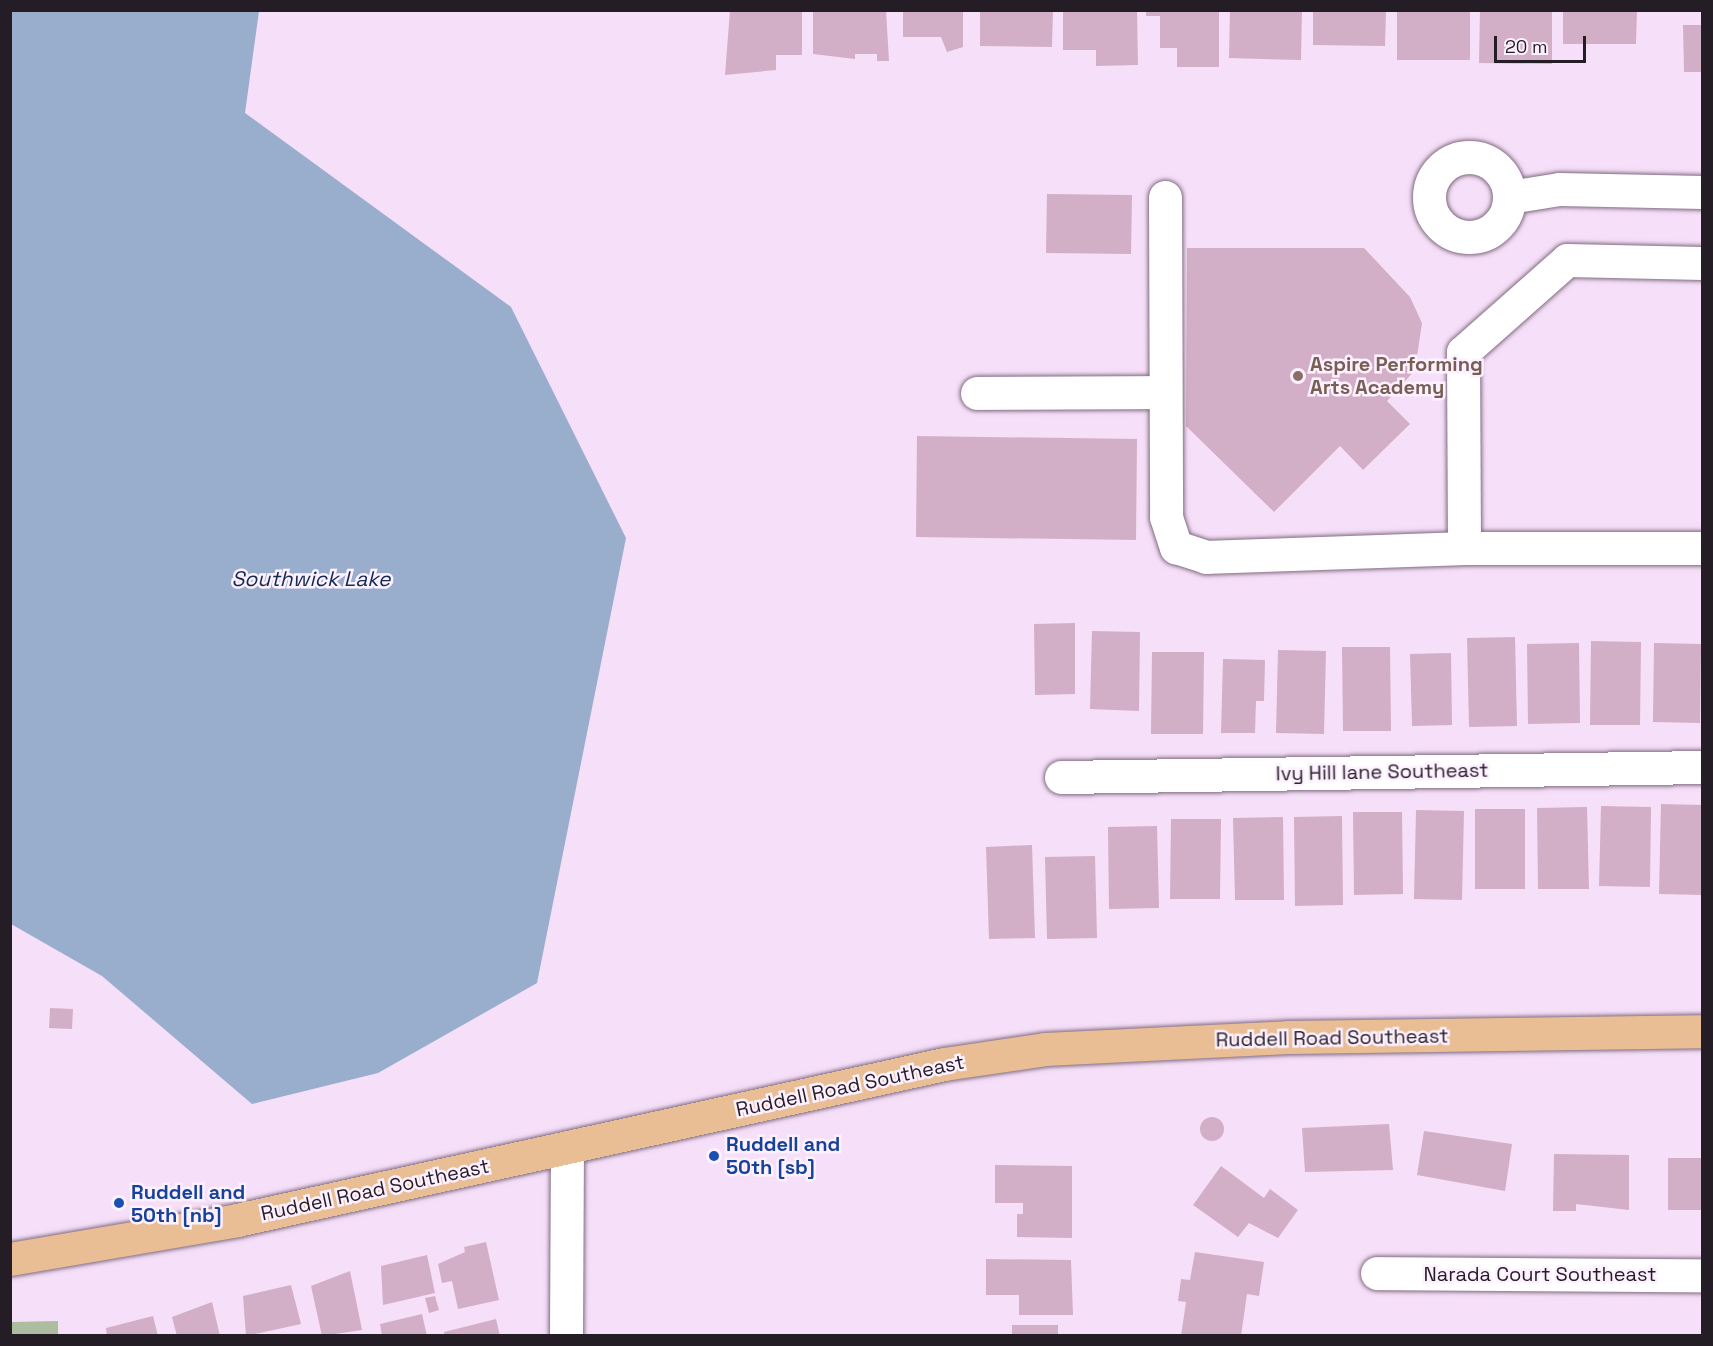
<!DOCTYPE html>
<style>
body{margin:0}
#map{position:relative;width:1713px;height:1346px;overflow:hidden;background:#f6dff8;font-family:"Space Grotesk",sans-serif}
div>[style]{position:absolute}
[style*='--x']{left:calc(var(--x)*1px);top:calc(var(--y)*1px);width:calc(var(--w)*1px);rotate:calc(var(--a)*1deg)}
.green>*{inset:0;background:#adbd9f}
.water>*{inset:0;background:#99adcc}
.building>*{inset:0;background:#d2afc6}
.round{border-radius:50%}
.roads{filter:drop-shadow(0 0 2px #806c82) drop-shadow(0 0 2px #806c82)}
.minor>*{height:33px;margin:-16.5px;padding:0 16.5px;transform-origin:16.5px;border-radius:16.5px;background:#fff}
.minor>.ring{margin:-16.5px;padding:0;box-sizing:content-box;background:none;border:33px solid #fff;border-radius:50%}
.major>*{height:33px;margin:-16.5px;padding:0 16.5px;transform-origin:16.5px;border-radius:16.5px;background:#e9be94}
.dots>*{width:16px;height:16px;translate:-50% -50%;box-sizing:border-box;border:3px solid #fdf0ff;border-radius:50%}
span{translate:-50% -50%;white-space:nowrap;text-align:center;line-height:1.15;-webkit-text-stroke:5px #fdf0ff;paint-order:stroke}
.education-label{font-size:20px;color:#785e54;font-weight:700}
.left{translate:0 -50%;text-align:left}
.street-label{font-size:20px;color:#251d26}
.transit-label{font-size:20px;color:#164399;font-weight:700}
.water-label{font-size:21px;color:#132b54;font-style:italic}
.frame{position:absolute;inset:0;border:12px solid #251d26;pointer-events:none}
.scale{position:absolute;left:1494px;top:36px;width:92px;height:27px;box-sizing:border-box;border:3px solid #251d26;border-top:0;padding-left:8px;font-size:18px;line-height:21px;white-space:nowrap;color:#251d26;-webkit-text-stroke:4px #fdf0ff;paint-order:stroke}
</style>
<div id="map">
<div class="green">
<i style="clip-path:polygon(58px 1321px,58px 1335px,11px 1335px,11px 1322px)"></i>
</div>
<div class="water">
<i style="clip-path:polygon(11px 10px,259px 11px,245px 113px,511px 307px,626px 538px,537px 983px,378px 1073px,252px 1104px,102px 976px,11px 924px)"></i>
</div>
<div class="building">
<i style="clip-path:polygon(730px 10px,802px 10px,802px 55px,776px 55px,776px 70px,725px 75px)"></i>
<i style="clip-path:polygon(813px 10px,886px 10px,889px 61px,877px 61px,877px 54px,855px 54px,855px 59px,813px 54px)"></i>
<i style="clip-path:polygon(903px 10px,963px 10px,963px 47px,947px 52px,941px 37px,903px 37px)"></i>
<i style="clip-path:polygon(980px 10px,1053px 10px,1052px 47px,980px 46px)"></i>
<i style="clip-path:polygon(1063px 10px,1137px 10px,1138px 65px,1096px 66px,1096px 50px,1063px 50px)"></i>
<i style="clip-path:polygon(1146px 10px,1219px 10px,1219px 67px,1177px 67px,1177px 48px,1160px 48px,1160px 16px,1146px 16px)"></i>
<i style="clip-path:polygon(1230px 10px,1302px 10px,1301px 60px,1229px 58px)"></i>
<i style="clip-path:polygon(1313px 10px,1386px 10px,1385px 46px,1313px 45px)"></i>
<i style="clip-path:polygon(1397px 10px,1470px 10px,1470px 60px,1397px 60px)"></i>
<i style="clip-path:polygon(1480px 10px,1552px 10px,1552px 64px,1479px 63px)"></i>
<i style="clip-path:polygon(1563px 10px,1637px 10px,1636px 44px,1563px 44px)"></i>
<i style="clip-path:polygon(1683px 25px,1702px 25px,1702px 72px,1684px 72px)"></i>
<i style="clip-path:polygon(1047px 194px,1132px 195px,1131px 254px,1046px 253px)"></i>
<i style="clip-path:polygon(1187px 248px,1364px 248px,1410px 297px,1422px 323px,1415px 370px,1387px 401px,1410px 424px,1363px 470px,1340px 446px,1274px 512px,1186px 426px)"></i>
<i style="clip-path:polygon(917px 436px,1137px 439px,1136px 540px,916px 537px)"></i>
<i style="clip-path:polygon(1075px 623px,1075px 694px,1035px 695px,1034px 624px)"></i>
<i style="clip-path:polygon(1092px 631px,1140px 632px,1139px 711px,1090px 709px)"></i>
<i style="clip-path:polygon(1515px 637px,1517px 726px,1469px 727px,1467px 638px)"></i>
<i style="clip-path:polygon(1591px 641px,1641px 642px,1640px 725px,1590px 725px)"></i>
<i style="clip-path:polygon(1579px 643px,1580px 723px,1528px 724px,1527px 644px)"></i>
<i style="clip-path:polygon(1654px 643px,1701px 644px,1700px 723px,1653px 722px)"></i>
<i style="clip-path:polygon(1342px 647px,1390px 647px,1391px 731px,1343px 731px)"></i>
<i style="clip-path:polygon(1278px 650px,1326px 651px,1324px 734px,1276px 733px)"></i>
<i style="clip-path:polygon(1152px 652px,1204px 652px,1203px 734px,1151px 734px)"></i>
<i style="clip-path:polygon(1451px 653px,1452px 725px,1412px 726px,1410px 654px)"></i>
<i style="clip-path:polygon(1223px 659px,1265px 660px,1264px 701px,1256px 701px,1255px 733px,1221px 733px)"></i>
<i style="clip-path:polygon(1661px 804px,1702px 805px,1702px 895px,1659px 894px)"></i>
<i style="clip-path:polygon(1601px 806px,1651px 807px,1650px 887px,1599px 886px)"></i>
<i style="clip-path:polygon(1587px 807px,1589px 889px,1538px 889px,1537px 808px)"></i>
<i style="clip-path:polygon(1475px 809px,1525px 809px,1525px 889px,1475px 889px)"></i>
<i style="clip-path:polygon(1416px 810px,1464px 811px,1462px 900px,1414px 899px)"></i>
<i style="clip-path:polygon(1353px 812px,1402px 812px,1403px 894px,1354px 895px)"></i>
<i style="clip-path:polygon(1342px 816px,1343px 905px,1295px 906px,1294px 817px)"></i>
<i style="clip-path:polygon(1283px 817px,1284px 900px,1235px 900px,1233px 818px)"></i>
<i style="clip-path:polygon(1171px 819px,1221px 819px,1220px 899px,1170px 899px)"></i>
<i style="clip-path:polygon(1157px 826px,1159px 908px,1109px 909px,1108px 827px)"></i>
<i style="clip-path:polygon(1032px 845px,1035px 938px,989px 939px,986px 847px)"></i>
<i style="clip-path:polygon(1095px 856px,1097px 938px,1047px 939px,1045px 857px)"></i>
<i style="clip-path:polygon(50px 1008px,73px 1009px,72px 1029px,49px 1028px)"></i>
<i class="round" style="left:1200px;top:1117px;width:24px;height:24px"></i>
<i style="clip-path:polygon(1389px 1124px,1393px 1170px,1305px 1172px,1302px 1128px)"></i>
<i style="clip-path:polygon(1424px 1131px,1512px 1144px,1505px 1191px,1417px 1175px)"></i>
<i style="clip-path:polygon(1554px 1154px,1629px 1155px,1629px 1210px,1576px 1204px,1576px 1211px,1553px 1211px)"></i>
<i style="clip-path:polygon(1668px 1158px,1702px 1158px,1702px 1210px,1668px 1210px)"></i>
<i style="clip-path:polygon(995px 1165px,1072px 1166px,1072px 1238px,1017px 1237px,1017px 1214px,1023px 1214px,1023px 1203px,995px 1203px)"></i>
<i style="clip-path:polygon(1221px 1166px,1264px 1198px,1270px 1189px,1298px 1210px,1278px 1238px,1249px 1223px,1238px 1237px,1193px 1205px)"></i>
<i style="clip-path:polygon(486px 1242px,499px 1300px,458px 1309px,452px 1281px,442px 1283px,438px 1264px,465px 1252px,464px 1247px)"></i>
<i style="clip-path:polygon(1195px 1252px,1264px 1262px,1259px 1296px,1247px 1294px,1241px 1336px,1181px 1336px,1186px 1302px,1178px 1301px,1181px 1279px,1190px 1280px)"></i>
<i style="clip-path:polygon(427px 1255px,435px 1293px,383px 1305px,381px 1266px)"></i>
<i style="clip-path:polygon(986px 1259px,1071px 1260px,1073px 1315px,1019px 1315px,1019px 1295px,986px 1295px)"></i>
<i style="clip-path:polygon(350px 1271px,362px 1330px,322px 1336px,311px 1286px)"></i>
<i style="clip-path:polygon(291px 1285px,301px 1324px,246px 1336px,243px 1296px)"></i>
<i style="clip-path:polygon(435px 1296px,439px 1310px,429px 1313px,425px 1298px)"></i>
<i style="clip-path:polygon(212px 1302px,220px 1336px,177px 1336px,172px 1317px)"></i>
<i style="clip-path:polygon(422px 1314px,427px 1336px,382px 1336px,380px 1324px)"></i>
<i style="clip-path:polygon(153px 1316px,158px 1336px,107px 1336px,106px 1328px)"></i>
<i style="clip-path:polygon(496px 1319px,500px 1336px,444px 1336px,444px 1332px)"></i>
<i style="clip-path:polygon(1012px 1325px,1058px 1325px,1058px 1336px,1012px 1336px)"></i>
</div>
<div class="roads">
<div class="minor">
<i class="ring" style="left:1429px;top:157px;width:47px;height:47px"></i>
<i style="--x:1165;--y:197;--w:320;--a:89.8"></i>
<i style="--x:1166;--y:517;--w:32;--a:72"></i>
<i style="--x:1176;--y:547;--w:32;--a:18"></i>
<i style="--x:1206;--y:557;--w:258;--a:-2"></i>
<i style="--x:1509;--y:197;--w:51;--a:-9.1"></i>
<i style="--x:1559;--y:189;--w:143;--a:1.2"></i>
<i style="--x:1702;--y:263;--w:135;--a:-178.7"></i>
<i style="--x:1567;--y:260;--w:139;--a:138.5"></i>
<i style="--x:1463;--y:352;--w:196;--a:89.7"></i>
<i style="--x:1464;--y:548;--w:238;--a:0"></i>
<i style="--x:977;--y:393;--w:188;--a:-0.3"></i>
<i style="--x:1061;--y:777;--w:641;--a:-0.89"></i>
<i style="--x:1377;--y:1273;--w:325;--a:0.4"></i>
<i style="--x:566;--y:1336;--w:188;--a:-89.7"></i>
</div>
<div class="major">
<i style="--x:10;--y:1259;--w:230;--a:-9.7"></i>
<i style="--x:237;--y:1220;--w:724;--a:-12.44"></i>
<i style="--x:944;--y:1064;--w:102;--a:-8.4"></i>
<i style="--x:1045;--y:1049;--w:243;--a:-2.8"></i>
<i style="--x:1288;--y:1037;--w:414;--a:-0.8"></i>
</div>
</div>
<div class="dots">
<i style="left:1298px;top:376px;background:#8d6e63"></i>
<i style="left:714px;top:1156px;background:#1a4fb4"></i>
<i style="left:119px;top:1203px;background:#1a4fb4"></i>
</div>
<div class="education-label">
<span class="left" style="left:1310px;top:376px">Aspire Performing<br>Arts Academy</span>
</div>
<div class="street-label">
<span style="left:1382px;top:772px;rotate:-1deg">Ivy Hill lane Southeast</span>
<span style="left:1332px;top:1038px;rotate:-1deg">Ruddell Road Southeast</span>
<span style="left:850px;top:1086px;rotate:-12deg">Ruddell Road Southeast</span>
<span style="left:375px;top:1190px;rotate:-12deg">Ruddell Road Southeast</span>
<span style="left:1540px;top:1274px">Narada Court Southeast</span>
</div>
<div class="transit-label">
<span class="left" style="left:726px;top:1156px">Ruddell and<br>50th [sb]</span>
<span class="left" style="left:131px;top:1204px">Ruddell and<br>50th [nb]</span>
</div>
<div class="water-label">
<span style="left:311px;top:579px">Southwick Lake</span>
</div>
<div class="frame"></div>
<div class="scale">20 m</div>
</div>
